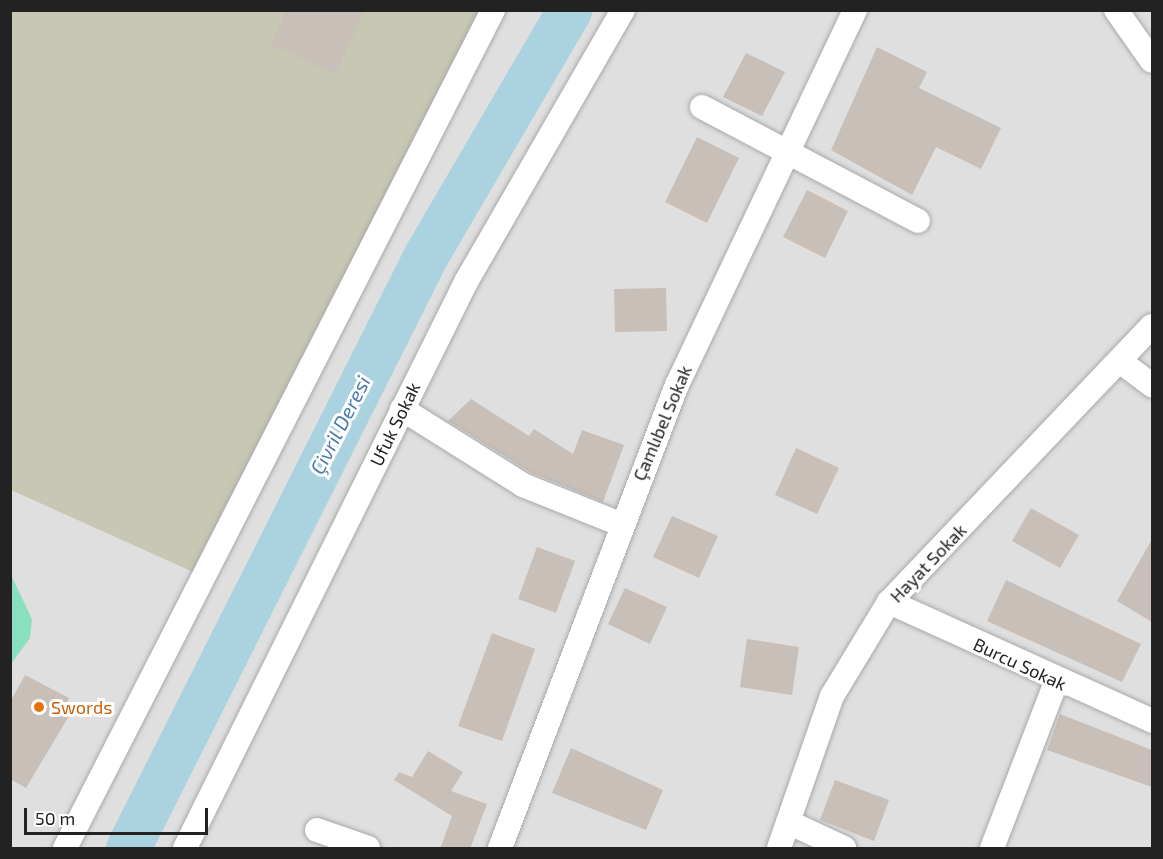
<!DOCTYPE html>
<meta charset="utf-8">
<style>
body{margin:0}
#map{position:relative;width:1163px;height:859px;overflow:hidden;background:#f2efe9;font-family:"Exo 2",sans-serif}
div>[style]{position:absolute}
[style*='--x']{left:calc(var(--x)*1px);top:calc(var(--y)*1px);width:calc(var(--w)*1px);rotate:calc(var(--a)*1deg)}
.residential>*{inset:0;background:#e0dfdf}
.construction>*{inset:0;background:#c7c7b4}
.pitch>*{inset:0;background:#88e0be}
.river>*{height:45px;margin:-22.5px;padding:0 22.5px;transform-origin:22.5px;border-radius:22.5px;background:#aad3df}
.building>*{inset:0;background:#c7bfb8}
.roads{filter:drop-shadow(0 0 2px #a9a9a9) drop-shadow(0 0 2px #a9a9a9)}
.minor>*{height:24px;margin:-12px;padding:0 12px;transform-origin:12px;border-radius:12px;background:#fff}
.dots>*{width:16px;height:16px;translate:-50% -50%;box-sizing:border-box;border:3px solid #fff;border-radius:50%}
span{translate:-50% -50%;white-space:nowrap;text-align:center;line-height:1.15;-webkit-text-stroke:6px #fff;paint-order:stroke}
.street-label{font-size:18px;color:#222}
.food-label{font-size:18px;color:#c56008}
.left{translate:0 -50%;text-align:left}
.water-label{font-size:20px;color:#4a7aab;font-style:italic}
.frame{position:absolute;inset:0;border:12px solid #222;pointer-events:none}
.scale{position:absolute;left:24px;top:808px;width:184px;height:27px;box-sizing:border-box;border:3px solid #222;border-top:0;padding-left:8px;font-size:18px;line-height:21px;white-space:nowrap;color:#222;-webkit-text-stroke:4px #fff;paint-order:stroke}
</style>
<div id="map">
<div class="residential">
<i style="clip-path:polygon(11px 11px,1152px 11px,1152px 848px,11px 848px)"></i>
</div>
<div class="construction">
<i style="clip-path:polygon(11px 11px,493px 11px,202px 576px,11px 490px)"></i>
</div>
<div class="pitch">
<i style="clip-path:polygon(11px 575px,32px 619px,30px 638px,11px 664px)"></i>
</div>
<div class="river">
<i style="--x:128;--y:848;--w:664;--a:-63.32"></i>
<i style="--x:426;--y:255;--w:284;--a:-59.7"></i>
</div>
<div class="building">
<i style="clip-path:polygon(286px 10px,364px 10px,336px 74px,271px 45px)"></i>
<i style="clip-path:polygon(877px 47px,927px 72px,919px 88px,1001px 128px,981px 169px,936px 147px,912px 195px,831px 150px)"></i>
<i style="clip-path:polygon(746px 53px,785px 72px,762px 116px,723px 97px)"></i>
<i style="clip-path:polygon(697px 137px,739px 158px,707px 223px,665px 202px)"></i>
<i style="clip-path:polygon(807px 190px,848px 211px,825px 258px,783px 237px)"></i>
<i style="clip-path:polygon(666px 288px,667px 331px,615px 332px,614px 289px)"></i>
<i style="clip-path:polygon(471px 399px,529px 436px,534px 429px,573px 454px,582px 430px,624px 445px,603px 502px,530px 472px,448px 421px)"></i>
<i style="clip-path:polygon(796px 448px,839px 468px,817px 514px,775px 495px)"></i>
<i style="clip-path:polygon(1031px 508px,1079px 535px,1060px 568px,1012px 541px)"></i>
<i style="clip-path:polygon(672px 516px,718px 536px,699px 578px,653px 557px)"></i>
<i style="clip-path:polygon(1152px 539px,1152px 622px,1117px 601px)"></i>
<i style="clip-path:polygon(537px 547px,575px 561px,556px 613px,518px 599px)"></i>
<i style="clip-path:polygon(1006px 580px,1141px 644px,1122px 682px,987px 621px)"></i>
<i style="clip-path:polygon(625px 588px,667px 607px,650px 644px,608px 624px)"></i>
<i style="clip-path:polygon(492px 633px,535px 649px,502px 741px,458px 726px)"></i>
<i style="clip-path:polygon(747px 639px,799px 647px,792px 695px,740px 687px)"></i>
<i style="clip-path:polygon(25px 675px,69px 698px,62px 712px,69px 716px,26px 788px,10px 779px,10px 702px)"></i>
<i style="clip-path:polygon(1060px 714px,1152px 750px,1152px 787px,1047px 750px)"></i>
<i style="clip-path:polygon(571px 748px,663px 790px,646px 830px,552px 793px)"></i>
<i style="clip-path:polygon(428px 751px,463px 772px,451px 791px,487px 804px,470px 849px,440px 849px,452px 816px,394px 780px,399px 772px,412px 777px)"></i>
<i style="clip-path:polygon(835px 780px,889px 800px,874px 841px,820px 820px)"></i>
</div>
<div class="roads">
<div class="minor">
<i style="--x:1116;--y:10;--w:62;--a:54.8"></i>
<i style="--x:702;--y:107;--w:244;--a:27.8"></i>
<i style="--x:1121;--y:362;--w:39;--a:37"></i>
<i style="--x:402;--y:409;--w:143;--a:32.1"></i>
<i style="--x:523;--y:485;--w:105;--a:21.9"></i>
<i style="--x:889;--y:602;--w:289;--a:24.3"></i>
<i style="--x:788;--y:822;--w:62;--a:24.9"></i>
<i style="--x:317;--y:830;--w:54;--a:19.4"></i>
<i style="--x:65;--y:848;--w:941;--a:-62.94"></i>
<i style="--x:185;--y:848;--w:634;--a:-63.6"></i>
<i style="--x:467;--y:280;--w:312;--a:-60"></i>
<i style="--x:500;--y:848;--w:496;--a:-69.1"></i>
<i style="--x:677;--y:385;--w:415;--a:-64.6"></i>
<i style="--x:779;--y:848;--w:161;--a:-70.8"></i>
<i style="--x:832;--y:696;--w:110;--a:-58.8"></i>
<i style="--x:889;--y:602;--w:381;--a:-46.4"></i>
<i style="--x:992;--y:848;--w:178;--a:-68.9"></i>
</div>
</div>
<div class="dots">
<i style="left:39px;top:707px;background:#e8710a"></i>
</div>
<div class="street-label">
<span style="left:662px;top:423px;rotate:-67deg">Çamlıbel Sokak</span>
<span style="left:395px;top:424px;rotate:-64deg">Ufuk Sokak</span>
<span style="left:928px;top:563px;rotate:-46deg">Hayat Sokak</span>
<span style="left:1020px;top:664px;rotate:25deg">Burcu Sokak</span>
</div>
<div class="food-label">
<span class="left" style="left:51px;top:707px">Swords</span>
</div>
<div class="water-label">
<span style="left:340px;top:425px;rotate:-63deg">Çivril Deresi</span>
</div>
<div class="frame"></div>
<div class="scale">50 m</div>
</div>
